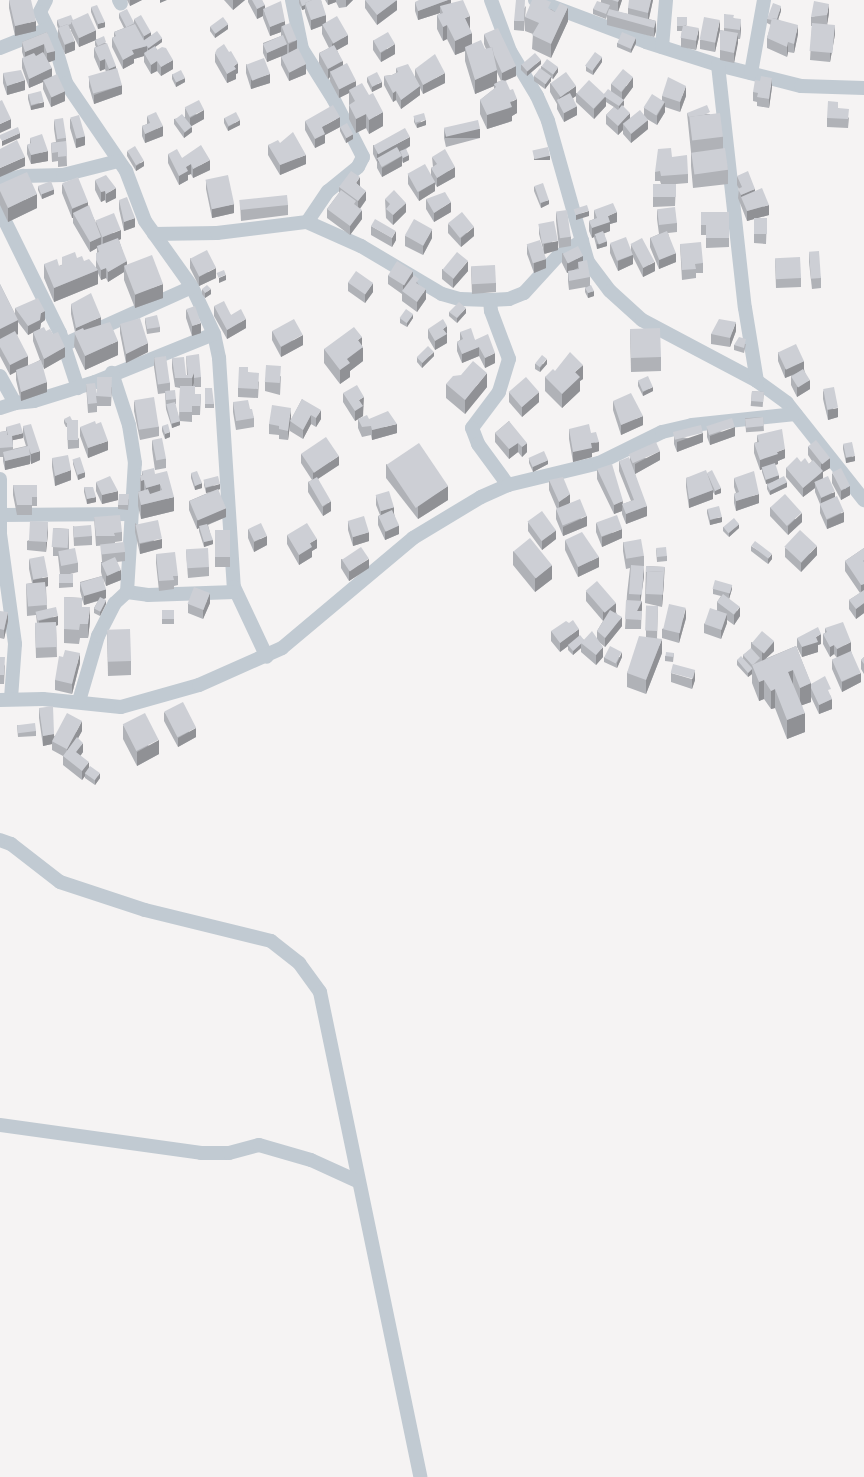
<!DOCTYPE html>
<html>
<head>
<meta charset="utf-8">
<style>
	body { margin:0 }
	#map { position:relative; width:864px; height:1477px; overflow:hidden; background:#f5f3f3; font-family:"Varela Round",sans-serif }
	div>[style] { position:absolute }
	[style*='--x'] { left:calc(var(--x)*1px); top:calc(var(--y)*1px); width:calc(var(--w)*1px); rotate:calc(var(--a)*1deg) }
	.minor>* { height:14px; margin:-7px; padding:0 7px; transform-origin:7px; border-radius:7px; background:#c1cad2 }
	.wall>* { inset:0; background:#b0b2b7; transform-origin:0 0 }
	.shaded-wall>* { inset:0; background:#909195; transform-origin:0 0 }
	.building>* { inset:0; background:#cdcfd5; transform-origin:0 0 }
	span { translate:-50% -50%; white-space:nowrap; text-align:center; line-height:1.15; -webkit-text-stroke:4px #fff; paint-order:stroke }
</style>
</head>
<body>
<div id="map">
	<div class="minor">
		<div style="--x:46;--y:0;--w:13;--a:117"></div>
		<div style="--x:40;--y:12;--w:30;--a:64"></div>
		<div style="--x:53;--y:39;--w:46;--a:73.5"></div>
		<div style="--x:66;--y:83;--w:107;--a:55.7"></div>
		<div style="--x:126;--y:171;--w:53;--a:69.2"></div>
		<div style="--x:145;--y:221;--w:81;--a:54.5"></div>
		<div style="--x:192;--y:287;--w:52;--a:64.9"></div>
		<div style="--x:214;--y:334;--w:25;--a:78"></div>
		<div style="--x:219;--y:358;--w:229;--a:86.3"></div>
		<div style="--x:234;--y:587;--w:77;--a:64.8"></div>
		<div style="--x:119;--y:0;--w:4;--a:63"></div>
		<div style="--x:292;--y:0;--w:50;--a:78.5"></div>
		<div style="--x:302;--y:49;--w:60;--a:57.9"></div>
		<div style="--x:334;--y:100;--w:64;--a:63"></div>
		<div style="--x:363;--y:157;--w:11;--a:117"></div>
		<div style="--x:358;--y:167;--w:38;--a:141"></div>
		<div style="--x:328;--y:191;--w:37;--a:124"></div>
		<div style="--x:491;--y:0;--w:54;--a:69.6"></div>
		<div style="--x:510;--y:51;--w:52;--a:59"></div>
		<div style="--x:537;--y:96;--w:27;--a:66"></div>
		<div style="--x:548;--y:121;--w:147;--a:74.2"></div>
		<div style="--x:588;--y:262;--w:36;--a:53"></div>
		<div style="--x:610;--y:291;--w:43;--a:42.2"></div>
		<div style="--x:642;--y:320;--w:130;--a:27.9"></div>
		<div style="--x:757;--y:381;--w:37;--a:36"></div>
		<div style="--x:787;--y:403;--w:124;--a:51.6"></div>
		<div style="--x:535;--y:0;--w:119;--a:20.7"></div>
		<div style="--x:646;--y:42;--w:76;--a:17.7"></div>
		<div style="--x:718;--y:65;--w:86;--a:14.2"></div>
		<div style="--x:801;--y:86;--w:63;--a:1.8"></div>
		<div style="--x:662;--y:47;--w:47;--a:-85.1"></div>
		<div style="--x:0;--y:48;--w:52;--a:-21.6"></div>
		<div style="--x:718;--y:65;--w:244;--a:83.7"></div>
		<div style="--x:745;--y:308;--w:74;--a:80.7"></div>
		<div style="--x:751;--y:73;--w:74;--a:-79.9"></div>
		<div style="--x:0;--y:182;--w:24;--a:-15"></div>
		<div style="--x:23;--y:176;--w:40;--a:-1.4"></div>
		<div style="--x:63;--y:175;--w:57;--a:-14.3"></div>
		<div style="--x:0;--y:211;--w:136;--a:63.8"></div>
		<div style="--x:60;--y:333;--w:58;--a:71.9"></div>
		<div style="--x:154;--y:234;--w:63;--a:-0.9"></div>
		<div style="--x:217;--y:233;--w:91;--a:-7"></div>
		<div style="--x:307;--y:222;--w:59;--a:24"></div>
		<div style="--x:361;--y:246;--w:94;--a:30.7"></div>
		<div style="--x:442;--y:294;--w:19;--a:16"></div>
		<div style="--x:460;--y:299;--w:30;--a:2"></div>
		<div style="--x:490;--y:300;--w:19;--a:-3"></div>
		<div style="--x:509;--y:299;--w:16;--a:-22"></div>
		<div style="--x:524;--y:293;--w:49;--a:-47.5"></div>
		<div style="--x:557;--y:257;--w:30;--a:-33"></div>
		<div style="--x:490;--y:300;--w:11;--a:85"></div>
		<div style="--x:491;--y:311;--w:51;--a:69.4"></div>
		<div style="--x:509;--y:359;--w:34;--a:107"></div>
		<div style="--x:499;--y:392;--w:45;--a:126.9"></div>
		<div style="--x:472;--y:428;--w:17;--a:69"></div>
		<div style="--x:478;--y:444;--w:51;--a:53.8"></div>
		<div style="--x:63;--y:345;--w:141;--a:-24.2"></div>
		<div style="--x:0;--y:376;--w:31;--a:61"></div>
		<div style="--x:15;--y:403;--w:19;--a:-6"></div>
		<div style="--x:34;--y:401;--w:64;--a:-17.3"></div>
		<div style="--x:95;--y:382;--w:128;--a:-22"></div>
		<div style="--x:0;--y:408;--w:16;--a:-18"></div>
		<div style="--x:0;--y:479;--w:55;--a:90"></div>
		<div style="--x:0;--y:534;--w:111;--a:82.2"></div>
		<div style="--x:15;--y:644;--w:55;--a:94.2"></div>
		<div style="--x:1;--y:515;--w:129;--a:-0.4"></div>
		<div style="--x:127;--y:592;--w:21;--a:8"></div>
		<div style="--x:148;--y:595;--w:87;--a:-2"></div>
		<div style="--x:0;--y:700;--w:43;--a:-1.3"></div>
		<div style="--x:43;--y:699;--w:78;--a:5.9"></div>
		<div style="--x:121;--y:707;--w:81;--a:-15.8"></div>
		<div style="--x:199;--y:685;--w:91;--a:-24"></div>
		<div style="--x:282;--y:648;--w:171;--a:-40"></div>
		<div style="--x:413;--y:538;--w:79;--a:-31.1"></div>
		<div style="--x:481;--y:497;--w:30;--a:-24"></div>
		<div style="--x:508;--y:485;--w:94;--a:-13.6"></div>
		<div style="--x:599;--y:463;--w:70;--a:-26.2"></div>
		<div style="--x:662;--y:432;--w:31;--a:-13"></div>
		<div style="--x:692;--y:425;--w:104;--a:-6.1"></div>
		<div style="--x:79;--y:701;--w:68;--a:-73.7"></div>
		<div style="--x:98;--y:636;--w:37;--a:-63"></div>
		<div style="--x:115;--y:603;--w:16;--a:-43"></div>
		<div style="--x:127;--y:592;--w:129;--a:-86.5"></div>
		<div style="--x:135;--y:463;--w:38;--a:-99"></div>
		<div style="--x:129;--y:425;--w:55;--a:-108.1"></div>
		<div style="--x:0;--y:840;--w:12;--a:20"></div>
		<div style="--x:11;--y:844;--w:62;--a:37.8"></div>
		<div style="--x:60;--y:882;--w:89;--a:18.2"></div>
		<div style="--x:145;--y:910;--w:130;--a:13.8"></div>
		<div style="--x:271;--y:941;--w:36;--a:38"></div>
		<div style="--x:299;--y:963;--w:36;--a:54"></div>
		<div style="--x:320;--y:992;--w:495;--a:78.3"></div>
		<div style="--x:0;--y:1125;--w:203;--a:7.9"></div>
		<div style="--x:201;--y:1153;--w:28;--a:0"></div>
		<div style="--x:229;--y:1153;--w:31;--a:-15"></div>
		<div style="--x:259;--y:1145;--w:54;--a:16.1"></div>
		<div style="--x:311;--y:1160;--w:51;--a:24.5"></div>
	</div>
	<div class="wall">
		<div style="clip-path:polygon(9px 0,36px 31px,15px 36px,9px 8px)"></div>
		<div style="clip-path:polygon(127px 0,142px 0,130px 6px)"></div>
		<div style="clip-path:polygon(224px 0,245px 0,233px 10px)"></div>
		<div style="clip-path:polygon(248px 0,262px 0,265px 8px,285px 24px,297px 48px,306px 74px,289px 81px,281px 65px,281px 56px,267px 62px,263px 53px,263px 43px,281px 36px,281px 32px,270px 36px,263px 18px,263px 16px,257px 19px,248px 2px)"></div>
		<div style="clip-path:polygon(299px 0,321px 0,326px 22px,348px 44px,337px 50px,343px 65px,356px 86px,383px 126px,369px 134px,366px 128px,356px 133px,349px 119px,349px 93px,339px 98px,330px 81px,330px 77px,328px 79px,319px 63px,319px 53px,329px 48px,322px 34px,322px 26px,311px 30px,305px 12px,305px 9px,302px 10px,299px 3px)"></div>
		<div style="clip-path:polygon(325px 0,353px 0,346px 7px,339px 8px,336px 2px,328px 5px)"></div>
		<div style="clip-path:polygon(365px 0,396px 0,397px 10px,377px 25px,365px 8px)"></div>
		<div style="clip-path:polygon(evenodd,451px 0,451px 3px,470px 30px,472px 44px,485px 49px,486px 49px,484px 44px,484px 34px,516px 76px,505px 81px,517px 113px,512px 116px,512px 121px,487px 129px,480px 114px,480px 100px,494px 89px,494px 86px,475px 94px,465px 61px,465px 51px,455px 55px,447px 39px,443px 41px,437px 29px,437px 15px,440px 14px,440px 13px,418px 20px,415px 11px,415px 2px,451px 0,497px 72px,501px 81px,497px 82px,497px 72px)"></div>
		<div style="clip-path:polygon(601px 0,622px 0,618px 12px,628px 14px,628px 8px,653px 0,649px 19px,656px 21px,656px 31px,654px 37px,607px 25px,607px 16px,606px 19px,593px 14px,593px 9px,601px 2px)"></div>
		<div style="clip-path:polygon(526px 6px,524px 31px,514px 30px,514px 21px)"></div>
		<div style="clip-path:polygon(91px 7px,105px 27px,98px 29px,91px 12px)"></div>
		<div style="clip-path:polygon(551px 9px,568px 21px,551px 58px,532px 49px,533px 34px,525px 31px,525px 17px)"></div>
		<div style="clip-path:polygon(781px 11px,778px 19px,798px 34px,794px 53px,788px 52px,787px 57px,767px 48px,767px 38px,771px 25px,767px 23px,767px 19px)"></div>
		<div style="clip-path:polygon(119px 13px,134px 23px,134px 19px,151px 35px,162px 42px,155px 47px,173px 69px,161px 76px,157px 71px,151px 74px,144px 62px,144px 56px,134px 59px,134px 63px,123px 69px,112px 47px,112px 38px,114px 37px,114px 32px,124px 28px,119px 18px)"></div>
		<div style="clip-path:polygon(829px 13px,827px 24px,835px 34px,830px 62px,810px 60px,812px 26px,811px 26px,811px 17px)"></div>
		<div style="clip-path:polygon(724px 14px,734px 18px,741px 28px,740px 39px,738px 39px,734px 63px,720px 60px,720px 30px,724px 31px)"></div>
		<div style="clip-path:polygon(677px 17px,699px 37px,696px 50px,681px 47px,681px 38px,682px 31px,677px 31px)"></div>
		<div style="clip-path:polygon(57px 20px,73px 20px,96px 39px,106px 43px,116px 69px,122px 94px,94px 104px,89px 87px,89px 78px,106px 72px,105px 69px,100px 71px,94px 57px,94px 48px,96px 47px,95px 45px,95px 40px,79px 47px,71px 31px,71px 29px,70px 29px,75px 50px,65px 54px,58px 37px,58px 28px,57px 25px)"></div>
		<div style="clip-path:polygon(210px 27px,228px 29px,215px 38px,210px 31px)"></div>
		<div style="clip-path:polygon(720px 30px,715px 52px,700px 49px,700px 40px)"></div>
		<div style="clip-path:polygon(47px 32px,55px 60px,49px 62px,52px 76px,65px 101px,51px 107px,43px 89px,43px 82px,29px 88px,22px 68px,22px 58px,24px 58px,22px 52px,22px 42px)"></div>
		<div style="clip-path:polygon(373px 40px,395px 54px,381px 62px,373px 50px)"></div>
		<div style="clip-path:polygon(617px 43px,636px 43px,631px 53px,617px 47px)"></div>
		<div style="clip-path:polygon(215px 53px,238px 73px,236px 74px,236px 79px,227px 83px,215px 62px)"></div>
		<div style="clip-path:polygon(602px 62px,593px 75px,586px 71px,586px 66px)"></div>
		<div style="clip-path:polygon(246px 64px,270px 83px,251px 89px,246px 73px)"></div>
		<div style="clip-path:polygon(541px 64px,527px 76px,521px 70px,521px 65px)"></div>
		<div style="clip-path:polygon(541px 66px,558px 72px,553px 79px,551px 78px,551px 81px,545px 89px,534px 81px,534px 76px,541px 69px)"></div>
		<div style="clip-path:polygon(396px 68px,415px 77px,415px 69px,445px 83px,423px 94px,420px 88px,420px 95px,401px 109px,396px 100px,393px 102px,384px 85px,384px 76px,392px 75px,396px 73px)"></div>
		<div style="clip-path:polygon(3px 73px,25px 90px,7px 95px,3px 83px)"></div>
		<div style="clip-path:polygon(172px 74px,185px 82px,176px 87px,172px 79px)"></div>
		<div style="clip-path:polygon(367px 77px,382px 87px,372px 92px,367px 82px)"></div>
		<div style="clip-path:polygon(550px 83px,576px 96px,573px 98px,577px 115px,564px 122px,557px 109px,557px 104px,550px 92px)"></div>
		<div style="clip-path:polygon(611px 84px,633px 87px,623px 100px,624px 105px,623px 106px,630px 118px,644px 115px,644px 108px,662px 100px,662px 96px,686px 96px,680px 112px,665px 107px,665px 112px,657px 125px,647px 119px,648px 129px,631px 143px,623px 134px,623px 130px,618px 135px,606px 124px,606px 115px,614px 107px,606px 102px,606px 106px,594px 119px,576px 102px,576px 93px,604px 94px,611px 91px)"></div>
		<div style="clip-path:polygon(772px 87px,769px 108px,757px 106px,757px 102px,753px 101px,753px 92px)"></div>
		<div style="clip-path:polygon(28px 94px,44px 107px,31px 110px,28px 99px)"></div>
		<div style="clip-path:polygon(185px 108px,204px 119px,191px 126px,192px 132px,184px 138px,174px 124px,174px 119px,185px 117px)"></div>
		<div style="clip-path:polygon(838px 108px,849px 118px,848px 128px,827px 127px,827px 118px)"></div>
		<div style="clip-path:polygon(687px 113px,710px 114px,723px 137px,723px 149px,728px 170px,728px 184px,693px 188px,691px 166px,691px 152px)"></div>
		<div style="clip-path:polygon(147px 116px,163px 136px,145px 143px,142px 136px,142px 126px,147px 124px)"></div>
		<div style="clip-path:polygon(414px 117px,426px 125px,417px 128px,414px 122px)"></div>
		<div style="clip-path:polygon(70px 118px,85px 145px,76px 148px,70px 128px)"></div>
		<div style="clip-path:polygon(224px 118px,240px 125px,228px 131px,224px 123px)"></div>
		<div style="clip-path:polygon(54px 120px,66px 138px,67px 166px,58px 167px,58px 161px,52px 162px,51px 143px,56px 142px,54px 129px)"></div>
		<div style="clip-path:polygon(305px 121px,340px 127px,325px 135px,325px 143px,315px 148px,305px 130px)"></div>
		<div style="clip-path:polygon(340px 127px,353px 139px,346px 143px,340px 131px)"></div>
		<div style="clip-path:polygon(444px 129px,480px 138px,446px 147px,444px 138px)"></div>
		<div style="clip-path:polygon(30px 138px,48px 161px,31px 164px,27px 154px,27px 145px,30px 144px)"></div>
		<div style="clip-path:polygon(280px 143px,306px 164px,280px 175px,268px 155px,268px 145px)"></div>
		<div style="clip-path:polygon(373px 145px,410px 146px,406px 149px,409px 160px,403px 163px,402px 161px,402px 166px,382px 177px,377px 168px,377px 162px,373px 154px)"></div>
		<div style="clip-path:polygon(127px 151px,144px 166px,136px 171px,127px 156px)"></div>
		<div style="clip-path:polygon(168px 154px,182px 158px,210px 170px,193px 178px,191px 174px,188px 175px,188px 180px,179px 185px,168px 163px)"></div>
		<div style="clip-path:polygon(432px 157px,455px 177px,437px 187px,435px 184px,435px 191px,419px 201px,408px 184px,408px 174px,431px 175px,431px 168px,433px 167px)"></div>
		<div style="clip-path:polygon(672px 157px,688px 174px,688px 183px,676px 184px,675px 206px,653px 207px,653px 184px,661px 184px,660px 181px,655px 181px,655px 172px)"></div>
		<div style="clip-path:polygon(737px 176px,755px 191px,769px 215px,757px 218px,767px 218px,766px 244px,754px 243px,754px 219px,747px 221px,738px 198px,739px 189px,737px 185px)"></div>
		<div style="clip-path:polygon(95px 180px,116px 198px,106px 203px,105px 200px,101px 202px,95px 190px)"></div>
		<div style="clip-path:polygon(206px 180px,234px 213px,212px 218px,206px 189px)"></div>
		<div style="clip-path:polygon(0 184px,37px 208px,8px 222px,0 205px)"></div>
		<div style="clip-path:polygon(62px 184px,88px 206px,96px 223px,96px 221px,121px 239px,119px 240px,127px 265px,163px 298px,135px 308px,124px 280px,124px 272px,108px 282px,106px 278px,101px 280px,98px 273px,98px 284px,54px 302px,44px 278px,44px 264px,59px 266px,77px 258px,96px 268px,96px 253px,97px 253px,97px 248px,90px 252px,73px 223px,73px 218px,72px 218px,62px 193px)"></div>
		<div style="clip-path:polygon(38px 186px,54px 194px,42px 199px,38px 190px)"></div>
		<div style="clip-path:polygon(360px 186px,366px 200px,360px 209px,362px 219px,350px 235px,327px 218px,327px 209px,339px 193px,339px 187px)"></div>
		<div style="clip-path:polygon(534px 186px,549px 204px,541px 208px,534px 191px)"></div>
		<div style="clip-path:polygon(385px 199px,406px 212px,393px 225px,386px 218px)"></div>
		<div style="clip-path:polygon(426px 199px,451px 212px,434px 222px,426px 209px)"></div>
		<div style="clip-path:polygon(119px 200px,135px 227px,124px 231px,119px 209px)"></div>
		<div style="clip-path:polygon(240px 202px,288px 205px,288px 215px,241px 221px)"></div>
		<div style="clip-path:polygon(594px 210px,617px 222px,610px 224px,610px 231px,604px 233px,607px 246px,597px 249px,594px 237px,592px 238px,589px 231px,589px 221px,594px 219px)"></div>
		<div style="clip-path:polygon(657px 210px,677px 223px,677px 232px,668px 233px,676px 262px,659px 269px,650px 247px,650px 238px,659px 234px,657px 219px)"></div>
		<div style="clip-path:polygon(556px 212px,571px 237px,571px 246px,559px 248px,556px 221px)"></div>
		<div style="clip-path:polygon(701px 212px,729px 212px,729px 247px,706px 248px,706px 235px,701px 235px)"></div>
		<div style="clip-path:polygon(448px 224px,474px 236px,461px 247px,448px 233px)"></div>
		<div style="clip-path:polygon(539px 225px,558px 250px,544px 254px,546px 268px,534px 273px,527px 254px,527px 245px,543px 249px,539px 234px)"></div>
		<div style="clip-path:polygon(371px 226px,396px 240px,392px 247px,371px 235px)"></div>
		<div style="clip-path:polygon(405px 236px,432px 238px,423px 255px,405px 246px)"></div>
		<div style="clip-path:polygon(610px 244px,631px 250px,631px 244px,655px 271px,643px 277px,633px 257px,633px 264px,618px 271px,610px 253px)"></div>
		<div style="clip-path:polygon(680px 244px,703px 263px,703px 273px,696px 273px,696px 278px,682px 280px)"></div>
		<div style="clip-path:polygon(809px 252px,821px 278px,821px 288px,812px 289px,809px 262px)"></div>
		<div style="clip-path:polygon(562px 253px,583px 261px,590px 277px,590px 285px,594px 296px,588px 298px,585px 292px,585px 288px,586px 287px,569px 290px,568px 281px,568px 272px,567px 273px,562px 263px)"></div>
		<div style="clip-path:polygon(190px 258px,216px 278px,199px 286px,190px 268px)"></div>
		<div style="clip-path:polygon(775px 259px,801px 278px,801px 287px,776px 288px)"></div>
		<div style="clip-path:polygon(471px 267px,496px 283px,496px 292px,472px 294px)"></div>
		<div style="clip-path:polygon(442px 269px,468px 271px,453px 288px,442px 279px)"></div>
		<div style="clip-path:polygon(388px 275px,413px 276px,419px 285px,426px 299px,417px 312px,402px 301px,402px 294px,388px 284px)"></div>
		<div style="clip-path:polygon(348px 282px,373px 292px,365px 303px,348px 291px)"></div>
		<div style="clip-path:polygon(evenodd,0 284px,15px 314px,15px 308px,45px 320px,41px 323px,40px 329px,46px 331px,65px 357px,44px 369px,42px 364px,47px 392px,21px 401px,16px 380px,16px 371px,10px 375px,0 356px,0 284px,18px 322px,28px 335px,33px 332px,33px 341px,40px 360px,28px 366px,17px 335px,18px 334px,18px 322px)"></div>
		<div style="clip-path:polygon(202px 289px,211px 294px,205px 298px,202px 294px)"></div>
		<div style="clip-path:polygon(71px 304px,101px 325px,118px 355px,85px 370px,74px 346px,75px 332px,71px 314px)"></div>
		<div style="clip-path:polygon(214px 306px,231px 315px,246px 328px,227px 339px,214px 316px)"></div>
		<div style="clip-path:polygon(186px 309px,201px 333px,192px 336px,186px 318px)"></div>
		<div style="clip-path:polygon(449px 312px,466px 313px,457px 323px,449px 316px)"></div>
		<div style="clip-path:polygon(145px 318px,160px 327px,160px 332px,147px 334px,145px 322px)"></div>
		<div style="clip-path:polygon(400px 318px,413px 318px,407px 327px,400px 323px)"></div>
		<div style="clip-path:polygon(120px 324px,148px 352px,126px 363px,120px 333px)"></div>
		<div style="clip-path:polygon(428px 329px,447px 335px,447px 343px,435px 350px,428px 338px)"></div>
		<div style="clip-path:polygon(630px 330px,661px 357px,661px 371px,631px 372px)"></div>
		<div style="clip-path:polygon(272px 331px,303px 345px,281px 357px,272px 340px)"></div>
		<div style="clip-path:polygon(736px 331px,730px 347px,711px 344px,711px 334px)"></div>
		<div style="clip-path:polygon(460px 332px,475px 340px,495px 363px,485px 368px,479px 356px,462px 363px,457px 351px,457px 342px,460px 340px)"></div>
		<div style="clip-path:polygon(746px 344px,744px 353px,734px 350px,734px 345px)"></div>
		<div style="clip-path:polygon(362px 345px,363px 361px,350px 371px,350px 377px,340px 384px,324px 363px,324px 349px)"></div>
		<div style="clip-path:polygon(778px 352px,804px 369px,810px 389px,797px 397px,791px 385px,791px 376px,793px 375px,785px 378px,778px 361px)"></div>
		<div style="clip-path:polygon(186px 356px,201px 377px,201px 387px,195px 387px,195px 394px,201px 394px,200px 415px,192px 415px,192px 422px,180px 421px,180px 425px,172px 428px,166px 409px,165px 393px,158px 394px,154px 367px,154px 357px,170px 383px,170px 391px,176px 399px,176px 404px,175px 404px,179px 419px,180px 388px,175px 387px,172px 368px,172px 358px,186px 375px,187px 375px)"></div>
		<div style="clip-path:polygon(434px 356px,422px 368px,417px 362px,417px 357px)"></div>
		<div style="clip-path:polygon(535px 364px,547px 364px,540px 372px,535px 369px)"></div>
		<div style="clip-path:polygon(555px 371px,583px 379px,580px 381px,580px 391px,562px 408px,545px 391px,545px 377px)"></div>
		<div style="clip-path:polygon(248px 372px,259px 382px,258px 398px,238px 397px,238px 388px)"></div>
		<div style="clip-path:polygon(281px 376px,280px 395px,265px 391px,265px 382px)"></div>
		<div style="clip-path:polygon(638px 381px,653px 391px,643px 396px,638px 386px)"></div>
		<div style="clip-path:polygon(86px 384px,97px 394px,112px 387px,111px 406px,97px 406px,97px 412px,88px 413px)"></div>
		<div style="clip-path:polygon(446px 384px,487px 387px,465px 414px,446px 398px)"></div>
		<div style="clip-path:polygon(205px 388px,214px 404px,214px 408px,205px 408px)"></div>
		<div style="clip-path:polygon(823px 390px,838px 417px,828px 420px,823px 399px)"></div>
		<div style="left:752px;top:391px;width:12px;height:15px;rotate:5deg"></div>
		<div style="clip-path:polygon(509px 392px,539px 402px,522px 417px,509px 402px)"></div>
		<div style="clip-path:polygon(343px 393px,364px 407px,363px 407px,363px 416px,355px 421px,343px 402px)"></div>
		<div style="clip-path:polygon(302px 399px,321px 419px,316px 427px,311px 424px,303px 439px,290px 431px,290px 425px,288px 440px,279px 439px,279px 435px,269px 434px,269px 424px,291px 417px,291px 420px)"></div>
		<div style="clip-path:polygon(134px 401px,159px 427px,159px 436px,140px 440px,134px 411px)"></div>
		<div style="clip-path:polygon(613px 401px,643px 425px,621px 435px,613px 410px)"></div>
		<div style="clip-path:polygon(233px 402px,250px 409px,254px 418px,254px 427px,236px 430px,233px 412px)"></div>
		<div style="left:763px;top:417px;width:14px;height:18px;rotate:86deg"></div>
		<div style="clip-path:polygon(64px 419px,79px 439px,79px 448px,68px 449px,67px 427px,66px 427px,64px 423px)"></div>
		<div style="clip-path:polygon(358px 419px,369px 419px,397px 433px,372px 440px,371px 435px,362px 437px,358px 428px)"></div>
		<div style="clip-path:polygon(509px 421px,527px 452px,522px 457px,518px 452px,509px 459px,495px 442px,495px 433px)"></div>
		<div style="clip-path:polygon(23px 426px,40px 460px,31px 464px,30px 460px,30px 464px,5px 470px,3px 461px,3px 457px,0 457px,0 432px,6px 431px,6px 427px,23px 438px,13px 440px,13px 449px,26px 446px,23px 436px)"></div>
		<div style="clip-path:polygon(162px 426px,170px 437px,165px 439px,162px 431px)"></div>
		<div style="clip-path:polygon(80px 427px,108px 450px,88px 458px,80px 436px)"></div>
		<div style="clip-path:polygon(707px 427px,735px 436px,710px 445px,707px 437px)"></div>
		<div style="clip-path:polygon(569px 429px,591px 433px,599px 451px,592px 453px,592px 457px,573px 462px,569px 439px)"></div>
		<div style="clip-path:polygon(674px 435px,703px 442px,677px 452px,674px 444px)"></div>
		<div style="clip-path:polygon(757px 435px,785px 458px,778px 461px,778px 464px,775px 465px,779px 479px,787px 487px,770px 495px,767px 489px,767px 484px,768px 483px,766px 484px,762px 472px,762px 469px,760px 470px,754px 453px,754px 443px,757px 442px)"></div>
		<div style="clip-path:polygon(152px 440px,166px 459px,166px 468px,155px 470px,152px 449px)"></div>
		<div style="clip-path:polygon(843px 444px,855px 461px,846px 463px,843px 449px)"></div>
		<div style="clip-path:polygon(808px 446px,830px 468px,823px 472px,823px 479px,835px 497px,844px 522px,827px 529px,820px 513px,820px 504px,815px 492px,815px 488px,803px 497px,786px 477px,786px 468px,801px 462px,809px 464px,812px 461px,808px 455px)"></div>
		<div style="clip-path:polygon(301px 454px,339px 465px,318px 479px,331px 511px,323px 516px,308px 492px,308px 482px,312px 480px,301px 463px)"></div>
		<div style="clip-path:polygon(630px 456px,660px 460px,635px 474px,647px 516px,626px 524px,622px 514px,622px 511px,614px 514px,597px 479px,597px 469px,623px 504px,631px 501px,619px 471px,619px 461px,630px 461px)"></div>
		<div style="clip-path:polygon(52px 458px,71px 480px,55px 486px,52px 467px)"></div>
		<div style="clip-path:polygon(529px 458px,548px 464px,533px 472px,529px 463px)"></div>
		<div style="clip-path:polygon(73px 460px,85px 477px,78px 480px,73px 464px)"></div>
		<div style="clip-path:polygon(386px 464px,448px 500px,418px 519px,386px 478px)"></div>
		<div style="clip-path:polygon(142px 471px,155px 474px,174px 511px,141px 519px,138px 506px,138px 492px,140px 491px,140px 476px,142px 475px)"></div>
		<div style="clip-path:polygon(191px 473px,202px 488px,195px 490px,191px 478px)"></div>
		<div style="clip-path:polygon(707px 473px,721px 493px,715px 495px,713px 492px,713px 499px,689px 508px,686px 487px,686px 478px)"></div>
		<div style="clip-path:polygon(832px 473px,850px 495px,841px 500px,832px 483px)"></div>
		<div style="clip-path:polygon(734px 478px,759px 503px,736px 511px,734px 503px,734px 494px,736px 493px,734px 487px)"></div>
		<div style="clip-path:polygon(204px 480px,220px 489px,218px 490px,226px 517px,208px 525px,213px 544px,204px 547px,199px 531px,199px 528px,197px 529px,189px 510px,189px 501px,210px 492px,206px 493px,204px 485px)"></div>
		<div style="clip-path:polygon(549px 480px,587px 526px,563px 536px,556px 519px,556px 510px,557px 509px,549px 490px)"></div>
		<div style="clip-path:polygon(96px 482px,118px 500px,102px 504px,96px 491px)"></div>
		<div style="clip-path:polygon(13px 485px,37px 485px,37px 506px,32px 506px,32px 515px,17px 515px,13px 495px)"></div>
		<div style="clip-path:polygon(84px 487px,96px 502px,87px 504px,84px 492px)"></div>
		<div style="clip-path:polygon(376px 495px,394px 513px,399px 534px,385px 540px,378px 525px,378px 516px,380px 515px,376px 505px)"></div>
		<div style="clip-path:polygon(129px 499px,128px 510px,118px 509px,118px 505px)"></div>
		<div style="clip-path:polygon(770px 507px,802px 522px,788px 535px,770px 516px)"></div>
		<div style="clip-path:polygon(707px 509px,722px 522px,710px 525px,707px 513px)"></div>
		<div style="clip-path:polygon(94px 517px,122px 532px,122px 541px,115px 542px,115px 544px,125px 552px,125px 561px,117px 562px,121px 580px,106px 586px,103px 578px,106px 598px,104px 599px,106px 604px,100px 616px,94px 613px,94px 608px,98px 601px,84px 605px,82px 599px,82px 607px,90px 621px,88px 638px,80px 638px,79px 644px,64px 643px,64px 597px,82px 598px,80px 591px,80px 582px,102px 576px,101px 572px,101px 562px,102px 562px,101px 547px,107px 545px,96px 546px)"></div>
		<div style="clip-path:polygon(348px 521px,369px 541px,353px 546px,348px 530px)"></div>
		<div style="clip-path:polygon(528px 522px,556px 539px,542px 550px,528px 531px)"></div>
		<div style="clip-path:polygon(135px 523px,162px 548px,140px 554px,135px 532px)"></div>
		<div style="clip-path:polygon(596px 523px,622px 538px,602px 547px,596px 532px)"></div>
		<div style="clip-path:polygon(73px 526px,92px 536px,92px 545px,74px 546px)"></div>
		<div style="clip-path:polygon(723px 527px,739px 528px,729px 537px,723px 531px)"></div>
		<div style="clip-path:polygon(53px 528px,69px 529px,69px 549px,78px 563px,78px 572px,70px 574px,73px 574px,73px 587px,59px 588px,59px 574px,60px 574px,58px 556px,53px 556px)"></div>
		<div style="clip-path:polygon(248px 529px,267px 545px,254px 552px,248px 538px)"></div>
		<div style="left:215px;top:530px;width:15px;height:37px"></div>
		<div style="clip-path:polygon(48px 532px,46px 552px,27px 550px,27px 541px)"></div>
		<div style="clip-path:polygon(287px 535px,317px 548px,312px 551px,312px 557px,299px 565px,287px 544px)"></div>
		<div style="clip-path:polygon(565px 540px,599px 567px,578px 577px,565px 550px)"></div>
		<div style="clip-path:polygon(623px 542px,644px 556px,644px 566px,641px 566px,644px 576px,640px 601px,642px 601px,641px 629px,625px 629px,627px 594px,630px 568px,626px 569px,623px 551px)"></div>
		<div style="clip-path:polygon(751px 546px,772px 559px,768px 564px,751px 551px)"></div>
		<div style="clip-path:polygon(785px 548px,817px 555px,801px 572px,785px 557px)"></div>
		<div style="clip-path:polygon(864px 548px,864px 613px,856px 619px,849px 609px,849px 600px,860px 593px,845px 571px,845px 561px)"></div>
		<div style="clip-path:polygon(656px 549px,667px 556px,667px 561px,657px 562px)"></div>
		<div style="clip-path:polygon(186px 550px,209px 567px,209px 576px,188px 578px)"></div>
		<div style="clip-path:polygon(513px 551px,552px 579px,535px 592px,513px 565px)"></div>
		<div style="clip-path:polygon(156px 554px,178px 576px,178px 585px,174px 586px,174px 589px,159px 591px,156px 563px)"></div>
		<div style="clip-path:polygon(29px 559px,48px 586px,46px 587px,47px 609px,58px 625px,56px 626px,57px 657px,36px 658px,35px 623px,37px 623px,36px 615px,27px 616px,26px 584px,32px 583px,29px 569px)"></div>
		<div style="clip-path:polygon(341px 559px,369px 568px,349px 581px,341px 568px)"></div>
		<div style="clip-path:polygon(646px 566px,665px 567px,662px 607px,645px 603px)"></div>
		<div style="clip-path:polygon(713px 589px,732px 589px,729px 599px,740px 616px,734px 625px,727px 620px,727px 623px,721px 639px,704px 633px,704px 624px,717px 610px,717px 602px,721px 596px,713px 594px)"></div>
		<div style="clip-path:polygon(586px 591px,616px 612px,622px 626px,605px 647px,599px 642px,603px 657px,596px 665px,581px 652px,581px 648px,573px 655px,568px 650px,568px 646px,560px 652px,551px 641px,551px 631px,579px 636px,584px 640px,597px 639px,597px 631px,603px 621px,586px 601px)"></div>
		<div style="clip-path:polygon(210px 603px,203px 619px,188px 613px,188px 604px)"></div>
		<div style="clip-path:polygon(0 606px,0 611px,8px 621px,4px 639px,0 638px)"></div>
		<div style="clip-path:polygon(658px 606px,657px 638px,662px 653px,646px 694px,627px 687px,627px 673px,646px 637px,646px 607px)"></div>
		<div style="left:162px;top:610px;width:12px;height:14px"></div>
		<div style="clip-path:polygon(686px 618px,679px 643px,662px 638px,662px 629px)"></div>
		<div style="clip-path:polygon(825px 628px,851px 651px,861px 682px,842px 692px,832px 669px,832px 660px,837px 658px,834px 654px,830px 657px,823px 644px,823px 634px,825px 633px)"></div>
		<div style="clip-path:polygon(107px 630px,131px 661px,131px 675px,108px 676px)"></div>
		<div style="clip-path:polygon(797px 638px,821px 644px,818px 645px,818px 652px,802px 657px,797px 647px)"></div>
		<div style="clip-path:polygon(751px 642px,774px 651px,765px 659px,796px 646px,811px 684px,831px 696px,832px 709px,819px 714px,811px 697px,811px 702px,802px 705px,805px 732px,787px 739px,775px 708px,771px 709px,764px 699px,759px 701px,752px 683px,752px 674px,748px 677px,737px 665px,737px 660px,743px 658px,743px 655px,751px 649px)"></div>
		<div style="clip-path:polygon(674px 653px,673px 662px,665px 661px,665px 656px)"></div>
		<div style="clip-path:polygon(0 657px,5px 666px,4px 684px,0 684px)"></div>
		<div style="clip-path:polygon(604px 657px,622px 657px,617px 668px,604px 662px)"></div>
		<div style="clip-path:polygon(864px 657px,864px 674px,861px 669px,861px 660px)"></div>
		<div style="clip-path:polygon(80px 663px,72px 694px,55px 690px,55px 680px)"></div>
		<div style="clip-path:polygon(671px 673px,695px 680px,692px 689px,671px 682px)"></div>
		<div style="clip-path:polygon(39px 708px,54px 736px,82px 731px,78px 738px,83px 752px,80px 756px,89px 768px,100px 778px,95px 785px,85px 778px,85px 776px,82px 780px,63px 765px,63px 756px,52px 750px,52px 744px,43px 746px,39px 718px)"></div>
		<div style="clip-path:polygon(164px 712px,196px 737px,178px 747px,164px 721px)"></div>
		<div style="clip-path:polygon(17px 725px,36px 731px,36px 736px,18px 737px)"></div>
		<div style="clip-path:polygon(123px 725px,159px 754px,137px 766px,123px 739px)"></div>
	</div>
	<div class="shaded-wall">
		<div style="clip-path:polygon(130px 0,142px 0,130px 6px)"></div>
		<div style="clip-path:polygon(160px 0,167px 0,160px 3px)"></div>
		<div style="clip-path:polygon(233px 0,245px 0,233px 10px)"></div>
		<div style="clip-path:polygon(328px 0,336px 0,336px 2px,328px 5px)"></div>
		<div style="clip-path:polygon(346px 0,353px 0,346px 7px)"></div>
		<div style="clip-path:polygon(397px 0,397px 10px,377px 25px,377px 15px)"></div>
		<div style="clip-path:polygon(448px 0,451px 0,451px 8px,440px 6px,440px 13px,418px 20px,418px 11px)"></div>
		<div style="clip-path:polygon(619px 0,622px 0,618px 12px,618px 2px)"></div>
		<div style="clip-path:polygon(651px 0,653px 0,648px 22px,648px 13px)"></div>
		<div style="clip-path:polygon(829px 4px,829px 13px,827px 25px,827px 15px)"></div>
		<div style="clip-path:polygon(265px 5px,265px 14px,263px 9px,263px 16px,257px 19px,257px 9px)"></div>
		<div style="clip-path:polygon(305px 5px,305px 9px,302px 10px,302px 6px)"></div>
		<div style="clip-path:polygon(781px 6px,781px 11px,776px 26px,776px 22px)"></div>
		<div style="clip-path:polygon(568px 7px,568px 21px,551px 58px,551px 44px)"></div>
		<div style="clip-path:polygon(326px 15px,326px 24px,311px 30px,311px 20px)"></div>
		<div style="clip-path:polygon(470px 16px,470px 30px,465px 32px,465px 18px)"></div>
		<div style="clip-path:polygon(741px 19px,741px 28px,740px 39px,740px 30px)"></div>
		<div style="clip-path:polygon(720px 20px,720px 30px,715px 52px,715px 42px)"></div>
		<div style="clip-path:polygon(36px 21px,36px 31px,15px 36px,15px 26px)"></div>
		<div style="clip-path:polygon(285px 21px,285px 30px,281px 26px,281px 32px,270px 36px,270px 27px)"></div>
		<div style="clip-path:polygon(656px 21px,656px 31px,654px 37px,654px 28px)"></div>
		<div style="clip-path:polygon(105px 22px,105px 27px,98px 29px,98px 24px)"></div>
		<div style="clip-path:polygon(228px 24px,228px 29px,215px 38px,215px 33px)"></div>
		<div style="clip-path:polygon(447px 25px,447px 39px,443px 41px,443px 27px)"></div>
		<div style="clip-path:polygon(798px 25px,798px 34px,794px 53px,794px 44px)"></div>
		<div style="clip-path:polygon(835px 25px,835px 34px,830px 62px,830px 53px)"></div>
		<div style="clip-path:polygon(699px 28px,699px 37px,696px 50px,696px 41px)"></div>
		<div style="clip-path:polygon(96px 30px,96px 40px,79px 47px,79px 38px)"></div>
		<div style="clip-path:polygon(151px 32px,151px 36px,144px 40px,144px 36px)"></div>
		<div style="clip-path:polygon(472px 33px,472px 47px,465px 47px,465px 51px,455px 55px,455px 41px)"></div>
		<div style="clip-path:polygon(738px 33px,738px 43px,734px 63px,734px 53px)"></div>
		<div style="clip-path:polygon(348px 35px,348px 44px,332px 53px,332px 44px)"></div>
		<div style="clip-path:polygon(162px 38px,162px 42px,148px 52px,148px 47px)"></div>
		<div style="clip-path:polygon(636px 38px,636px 43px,631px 53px,631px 48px)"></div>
		<div style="clip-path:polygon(297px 40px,297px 49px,289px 53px,289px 44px)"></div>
		<div style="clip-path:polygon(75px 41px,75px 50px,65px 54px,65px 45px)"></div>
		<div style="clip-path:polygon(788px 42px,788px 52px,787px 57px,787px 47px)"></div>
		<div style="clip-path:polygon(44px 44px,44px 54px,25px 61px,25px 52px)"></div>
		<div style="clip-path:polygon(287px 44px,287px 54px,267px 62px,267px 53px)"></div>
		<div style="clip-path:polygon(395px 44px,395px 54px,381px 62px,381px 53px)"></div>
		<div style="clip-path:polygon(147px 46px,147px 56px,144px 53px,144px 56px,134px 59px,134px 63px,123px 69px,123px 60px,132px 50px)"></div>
		<div style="clip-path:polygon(55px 51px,55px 60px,47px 63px,47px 53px)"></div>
		<div style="clip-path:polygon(602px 57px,602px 62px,593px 75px,593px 70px)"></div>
		<div style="clip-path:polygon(105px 59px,105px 69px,100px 71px,100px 61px)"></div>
		<div style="clip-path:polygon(173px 60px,173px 69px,161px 76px,161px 67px)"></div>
		<div style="clip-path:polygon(541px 60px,541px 64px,527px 76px,527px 71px)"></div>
		<div style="clip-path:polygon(157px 61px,157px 71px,151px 74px,151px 65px)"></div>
		<div style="clip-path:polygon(343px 61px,343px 70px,330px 71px,330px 77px,328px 79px,328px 69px)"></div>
		<div style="clip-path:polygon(238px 63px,238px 73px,236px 74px,236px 79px,227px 83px,227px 74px,234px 66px)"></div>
		<div style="clip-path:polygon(306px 64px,306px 74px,289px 81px,289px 72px)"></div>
		<div style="clip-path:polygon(116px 66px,116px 75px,109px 78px,109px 69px)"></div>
		<div style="clip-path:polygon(516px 66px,516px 76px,502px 82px,502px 73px)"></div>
		<div style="clip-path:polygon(558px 67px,558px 72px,553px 79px,553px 75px)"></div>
		<div style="clip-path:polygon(52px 68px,52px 78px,43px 80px,43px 82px,29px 88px,29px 79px)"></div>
		<div style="clip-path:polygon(497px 70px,497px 84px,494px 84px,494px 86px,475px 94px,475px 80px)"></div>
		<div style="clip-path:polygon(445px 73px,445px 83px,423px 94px,423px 85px)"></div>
		<div style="clip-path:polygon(270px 74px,270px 83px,251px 89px,251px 80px)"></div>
		<div style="clip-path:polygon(551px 76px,551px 81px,545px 89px,545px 84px)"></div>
		<div style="clip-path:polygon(633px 77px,633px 87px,622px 102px,622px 92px)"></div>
		<div style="clip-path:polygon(185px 78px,185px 82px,176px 87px,176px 82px)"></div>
		<div style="clip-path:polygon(772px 78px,772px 87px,769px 108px,769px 99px)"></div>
		<div style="clip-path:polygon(25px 80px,25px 90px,7px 95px,7px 86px)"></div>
		<div style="clip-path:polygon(356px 81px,356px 90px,349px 90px,349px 93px,339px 98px,339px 89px)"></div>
		<div style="clip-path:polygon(382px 82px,382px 87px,372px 92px,372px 87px)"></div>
		<div style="clip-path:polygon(122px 85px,122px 94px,94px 104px,94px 95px)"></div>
		<div style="clip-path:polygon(420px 86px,420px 95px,401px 109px,401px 100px)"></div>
		<div style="clip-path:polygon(576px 86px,576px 96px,561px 106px,559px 104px,559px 98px)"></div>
		<div style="clip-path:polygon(686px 86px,686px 96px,680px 112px,680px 102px)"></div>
		<div style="clip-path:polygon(65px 91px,65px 101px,51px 107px,51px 97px)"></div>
		<div style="clip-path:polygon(396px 91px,396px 100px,393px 102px,393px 93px)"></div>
		<div style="clip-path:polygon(606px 96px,606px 106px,594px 119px,594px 109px)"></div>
		<div style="clip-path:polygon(517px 99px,517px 113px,512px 116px,512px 121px,487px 129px,487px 115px)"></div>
		<div style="clip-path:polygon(624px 100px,624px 105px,619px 111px,619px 106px)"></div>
		<div style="clip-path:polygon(44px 102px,44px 107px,31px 110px,31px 106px)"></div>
		<div style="clip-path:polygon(665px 102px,665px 112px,657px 125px,657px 116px)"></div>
		<div style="clip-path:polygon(577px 106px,577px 115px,564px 122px,564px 113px)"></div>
		<div style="clip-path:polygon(204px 110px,204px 119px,190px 127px,190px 118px)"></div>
		<div style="clip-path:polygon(383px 112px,383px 126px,369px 134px,369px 120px)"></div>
		<div style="clip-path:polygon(630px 113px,630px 122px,623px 124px,623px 130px,618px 135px,618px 126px)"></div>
		<div style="clip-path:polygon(366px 114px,366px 128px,356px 133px,356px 119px)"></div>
		<div style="clip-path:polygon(340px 117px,340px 127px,325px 135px,325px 143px,315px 148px,315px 139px,322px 127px)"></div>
		<div style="clip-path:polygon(11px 119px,11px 128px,0 133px,0 124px)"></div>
		<div style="clip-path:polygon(240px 120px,240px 125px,228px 131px,228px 127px)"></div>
		<div style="clip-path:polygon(426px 120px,426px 125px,417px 128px,417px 124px)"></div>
		<div style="clip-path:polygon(648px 120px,648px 129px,631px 143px,631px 133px)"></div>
		<div style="clip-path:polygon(163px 126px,163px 136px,145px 143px,145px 134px)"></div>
		<div style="clip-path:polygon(192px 127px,192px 132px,184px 138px,184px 133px)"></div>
		<div style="left:480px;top:129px;width:9px;height:35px;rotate:90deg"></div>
		<div style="clip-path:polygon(20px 133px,20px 138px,2px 146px,2px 141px)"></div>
		<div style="clip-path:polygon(353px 134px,353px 139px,346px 143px,346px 138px)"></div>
		<div style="clip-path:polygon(85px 136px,85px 145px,76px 148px,76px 138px)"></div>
		<div style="clip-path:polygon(410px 137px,410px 146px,379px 163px,377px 160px,377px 154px)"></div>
		<div style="clip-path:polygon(48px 151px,48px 161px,31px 164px,31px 155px)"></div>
		<div style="clip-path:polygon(306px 155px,306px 164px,280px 175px,280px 165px)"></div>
		<div style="clip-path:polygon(409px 155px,409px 160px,403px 163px,403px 158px)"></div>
		<div style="clip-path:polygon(402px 156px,402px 166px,382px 177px,382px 168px)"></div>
		<div style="left:550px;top:156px;width:4px;height:16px;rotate:90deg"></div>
		<div style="clip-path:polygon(25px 157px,25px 166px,0 177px,0 168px)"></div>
		<div style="clip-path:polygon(210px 160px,210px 170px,193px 178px,193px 169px)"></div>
		<div style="clip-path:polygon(144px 161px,144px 166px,136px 171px,136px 166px)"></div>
		<div style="clip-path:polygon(191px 164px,191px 174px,188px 175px,188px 180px,179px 185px,179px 176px,186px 167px)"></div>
		<div style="clip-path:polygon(455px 167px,455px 177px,437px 187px,437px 178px)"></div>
		<div style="clip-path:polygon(360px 177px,360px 187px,356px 183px)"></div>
		<div style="clip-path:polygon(435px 182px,435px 191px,419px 201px,419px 192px)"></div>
		<div style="clip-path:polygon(116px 188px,116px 198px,106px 203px,106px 194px)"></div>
		<div style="clip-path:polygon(54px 189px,54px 194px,42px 199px,42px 194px)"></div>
		<div style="clip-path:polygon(755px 189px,755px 198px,741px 197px,741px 204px,741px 195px)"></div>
		<div style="clip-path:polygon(105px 191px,105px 200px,101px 202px,101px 192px)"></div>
		<div style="clip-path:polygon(366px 191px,366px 200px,358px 211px,358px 201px)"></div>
		<div style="clip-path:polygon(37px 194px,37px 208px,8px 222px,8px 208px)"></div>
		<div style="clip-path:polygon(549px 200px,549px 204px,541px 208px,541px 203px)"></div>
		<div style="clip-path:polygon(88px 202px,88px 212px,73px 213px,73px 218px,72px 218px,72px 209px)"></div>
		<div style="clip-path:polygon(451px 202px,451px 212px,434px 222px,434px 213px)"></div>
		<div style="clip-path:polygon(406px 203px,406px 212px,393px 225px,393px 215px)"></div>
		<div style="clip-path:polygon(234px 204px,234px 213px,212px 218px,212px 209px)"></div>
		<div style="clip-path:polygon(769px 205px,769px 215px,747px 221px,747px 211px)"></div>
		<div style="clip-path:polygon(362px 210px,362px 219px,350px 235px,350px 226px)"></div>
		<div style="clip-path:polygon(589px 211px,589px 216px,576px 220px,576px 215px)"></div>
		<div style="clip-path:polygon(617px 212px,617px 222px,610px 224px,610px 231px,595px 237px,594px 234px,594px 237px,592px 238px,592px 228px,608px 216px)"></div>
		<div style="clip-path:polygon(135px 218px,135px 227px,124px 231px,124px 222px)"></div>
		<div style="clip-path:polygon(474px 227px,474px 236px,461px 247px,461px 238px)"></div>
		<div style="clip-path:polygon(432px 229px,432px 238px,423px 255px,423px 246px)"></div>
		<div style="clip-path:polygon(121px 230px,121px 239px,103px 247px,103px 237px)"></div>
		<div style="clip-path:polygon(396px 231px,396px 240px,392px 247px,392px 238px)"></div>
		<div style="clip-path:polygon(101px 237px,101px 246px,97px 246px,97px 248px,90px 252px,90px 242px)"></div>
		<div style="clip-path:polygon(558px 241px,558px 250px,544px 254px,544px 244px)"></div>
		<div style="clip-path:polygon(607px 241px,607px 246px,597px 249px,597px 244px)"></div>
		<div style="clip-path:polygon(676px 253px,676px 262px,659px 269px,659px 259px)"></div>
		<div style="clip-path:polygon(633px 255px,633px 264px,618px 271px,618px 261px)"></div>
		<div style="clip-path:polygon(583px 256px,583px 266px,578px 262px,578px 268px,567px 273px,567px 263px)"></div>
		<div style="clip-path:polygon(546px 259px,546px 268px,534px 273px,534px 263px)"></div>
		<div style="clip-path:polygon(127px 261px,127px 271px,124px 266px,124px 272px,108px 282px,108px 272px)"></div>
		<div style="clip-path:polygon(468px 261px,468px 271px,453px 288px,453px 279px)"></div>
		<div style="clip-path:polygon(655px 262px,655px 271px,643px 277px,643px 268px)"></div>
		<div style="clip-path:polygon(106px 268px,106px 278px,101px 280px,101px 270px)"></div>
		<div style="clip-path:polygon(216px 268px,216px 278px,199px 286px,199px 277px)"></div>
		<div style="clip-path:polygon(98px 270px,98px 284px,54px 302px,54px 288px)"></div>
		<div style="clip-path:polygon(413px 271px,413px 280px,403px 292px,403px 285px)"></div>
		<div style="clip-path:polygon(226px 275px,226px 280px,219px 283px,219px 278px)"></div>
		<div style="clip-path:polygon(373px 283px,373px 292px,365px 303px,365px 294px)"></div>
		<div style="clip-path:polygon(163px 284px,163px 298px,135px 308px,135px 294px)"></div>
		<div style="clip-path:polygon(211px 289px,211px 294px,205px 298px,205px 293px)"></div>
		<div style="clip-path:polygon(426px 289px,426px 299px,417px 312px,417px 302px)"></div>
		<div style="clip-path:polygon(594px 291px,594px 296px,588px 298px,588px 293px)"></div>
		<div style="clip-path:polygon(466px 308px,466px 313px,457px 323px,457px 318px)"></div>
		<div style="clip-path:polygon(45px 311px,45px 320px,41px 323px,40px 329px,28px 335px,28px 326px,41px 313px)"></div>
		<div style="clip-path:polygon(413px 314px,413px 318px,407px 327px,407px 322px)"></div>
		<div style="clip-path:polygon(101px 317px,101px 327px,76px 335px,76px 328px)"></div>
		<div style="clip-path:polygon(246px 319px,246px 328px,227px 339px,227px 330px)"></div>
		<div style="clip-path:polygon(18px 320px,18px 334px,0 343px,0 329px)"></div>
		<div style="clip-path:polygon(736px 322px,736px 331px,730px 347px,730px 338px)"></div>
		<div style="clip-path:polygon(201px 323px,201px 333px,192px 336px,192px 326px)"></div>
		<div style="clip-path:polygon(447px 326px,447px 343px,435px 350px,435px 341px,443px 329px)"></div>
		<div style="clip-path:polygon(303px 335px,303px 345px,281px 357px,281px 347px)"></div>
		<div style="clip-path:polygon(362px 337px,362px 348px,363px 347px,363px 361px,350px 371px,350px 377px,340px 384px,340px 370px,358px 340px)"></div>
		<div style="clip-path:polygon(118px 341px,118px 355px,85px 370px,85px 356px)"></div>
		<div style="clip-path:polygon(148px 343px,148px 352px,126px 363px,126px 354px)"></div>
		<div style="clip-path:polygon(65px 347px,65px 357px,44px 369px,44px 359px)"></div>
		<div style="clip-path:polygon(479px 347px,479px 356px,462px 363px,462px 354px)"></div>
		<div style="clip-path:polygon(434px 352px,434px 356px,422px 368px,422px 363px)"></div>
		<div style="clip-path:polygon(495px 353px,495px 363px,485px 368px,485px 358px)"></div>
		<div style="clip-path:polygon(28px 356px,28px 366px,10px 375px,10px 365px)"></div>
		<div style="clip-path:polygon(547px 359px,547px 364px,540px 372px,540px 368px)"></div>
		<div style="clip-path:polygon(804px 361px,804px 370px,785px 378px,785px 369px)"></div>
		<div style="clip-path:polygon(583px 365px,583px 379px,580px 381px,580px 391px,562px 408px,562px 394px,575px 372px)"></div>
		<div style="clip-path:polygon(194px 373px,194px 383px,192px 388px,192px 378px)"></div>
		<div style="clip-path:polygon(487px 373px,487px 387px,465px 414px,465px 400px)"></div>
		<div style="clip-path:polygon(810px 380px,810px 389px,797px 397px,797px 387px)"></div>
		<div style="clip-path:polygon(47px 382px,47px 392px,21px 401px,21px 392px)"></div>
		<div style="clip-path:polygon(653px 387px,653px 391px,643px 396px,643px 392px)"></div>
		<div style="clip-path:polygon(539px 392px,539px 402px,522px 417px,522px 407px)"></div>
		<div style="clip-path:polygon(364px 397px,363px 416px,355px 421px,355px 411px,359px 400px)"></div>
		<div style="clip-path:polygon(291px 408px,291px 417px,288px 440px,288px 431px)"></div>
		<div style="clip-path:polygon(838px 408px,838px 417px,828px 420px,828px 410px)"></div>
		<div style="clip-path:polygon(321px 410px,321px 419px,316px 427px,316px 418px)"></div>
		<div style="clip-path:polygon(311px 415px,311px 424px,303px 439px,303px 430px)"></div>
		<div style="clip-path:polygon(643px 416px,643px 425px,621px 435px,621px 425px)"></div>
		<div style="clip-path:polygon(180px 421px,180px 425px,172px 428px,172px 423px)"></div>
		<div style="clip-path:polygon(397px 424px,397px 433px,372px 440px,372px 430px)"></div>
		<div style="clip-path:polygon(735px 427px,735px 436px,710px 445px,710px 436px)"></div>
		<div style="clip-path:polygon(170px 432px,170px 437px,165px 439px,165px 434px)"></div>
		<div style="clip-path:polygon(23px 433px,23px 438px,9px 441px,9px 437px)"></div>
		<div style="clip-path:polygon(703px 433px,703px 442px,677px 452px,677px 442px)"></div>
		<div style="clip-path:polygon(108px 441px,108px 450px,88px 458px,88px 448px)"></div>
		<div style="clip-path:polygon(599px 442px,599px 451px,592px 453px,592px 457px,573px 462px,573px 452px,591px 443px)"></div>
		<div style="clip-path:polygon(518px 443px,518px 452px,509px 459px,509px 449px)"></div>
		<div style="clip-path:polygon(527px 443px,527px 452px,522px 457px,522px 447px)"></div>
		<div style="clip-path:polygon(785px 449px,785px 458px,778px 461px,778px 464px,760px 470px,760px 460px,777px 452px)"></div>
		<div style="clip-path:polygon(40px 451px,40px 460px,31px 464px,31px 454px)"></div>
		<div style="clip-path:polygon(660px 451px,660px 460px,635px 474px,635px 464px)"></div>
		<div style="clip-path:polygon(30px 455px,30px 464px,5px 470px,5px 461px)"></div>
		<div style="clip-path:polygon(339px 456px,339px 465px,313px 482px,313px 473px)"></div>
		<div style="clip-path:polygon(855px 456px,855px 461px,846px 463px,846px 458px)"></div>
		<div style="clip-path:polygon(830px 458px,830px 468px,823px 472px,823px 480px,815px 483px,815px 488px,803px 497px,803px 488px,821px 473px,821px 464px)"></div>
		<div style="clip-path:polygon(548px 460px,548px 464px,533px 472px,533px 467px)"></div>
		<div style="clip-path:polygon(71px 470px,71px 480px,55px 486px,55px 476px)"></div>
		<div style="clip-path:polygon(85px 472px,85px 477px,78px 480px,78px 475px)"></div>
		<div style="clip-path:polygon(779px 475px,779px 480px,766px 484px,766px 480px)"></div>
		<div style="left:144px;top:480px;width:14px;height:3px;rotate:90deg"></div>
		<div style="clip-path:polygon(787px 482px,787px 487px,770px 495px,770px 490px)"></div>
		<div style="clip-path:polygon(202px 483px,202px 488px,195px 490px,195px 486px)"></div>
		<div style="clip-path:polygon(160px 484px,160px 498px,146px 502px,146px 488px)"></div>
		<div style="clip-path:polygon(220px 484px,220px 489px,206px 493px,206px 488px)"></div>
		<div style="clip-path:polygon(448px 486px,448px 500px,418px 519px,418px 505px)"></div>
		<div style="clip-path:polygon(850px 486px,850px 495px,841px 500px,841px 491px)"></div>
		<div style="clip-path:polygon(721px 488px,721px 493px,715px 495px,715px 491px)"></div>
		<div style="clip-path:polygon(713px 490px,713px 499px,689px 508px,689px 499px)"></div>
		<div style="clip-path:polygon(118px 491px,118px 500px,102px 504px,102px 495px)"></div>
		<div style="clip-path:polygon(835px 492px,835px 501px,821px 507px,821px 498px)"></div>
		<div style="clip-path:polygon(570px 494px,570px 503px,559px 512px,559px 502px)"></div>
		<div style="clip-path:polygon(759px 494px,759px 503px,736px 511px,736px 501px)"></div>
		<div style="clip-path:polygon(96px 497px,96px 502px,87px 504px,87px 499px)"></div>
		<div style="clip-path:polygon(174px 497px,174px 511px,141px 519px,141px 505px)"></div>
		<div style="clip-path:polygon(331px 501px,331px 511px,323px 516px,323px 507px)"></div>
		<div style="clip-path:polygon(623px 501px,622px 511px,614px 514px,614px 505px)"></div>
		<div style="clip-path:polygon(647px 506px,647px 516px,626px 524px,626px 514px)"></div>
		<div style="clip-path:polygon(394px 507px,394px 516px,381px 520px,381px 511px)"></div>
		<div style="clip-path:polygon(226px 508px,226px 517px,199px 528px,199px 526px,199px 528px,197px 529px,197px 520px)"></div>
		<div style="clip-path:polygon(844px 512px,844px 522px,827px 529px,827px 520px)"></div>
		<div style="clip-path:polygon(802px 513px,802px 522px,788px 535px,788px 526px)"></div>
		<div style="clip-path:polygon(587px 516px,587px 526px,563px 536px,563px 527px)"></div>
		<div style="clip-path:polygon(722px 517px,722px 522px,710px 525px,710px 520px)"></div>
		<div style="clip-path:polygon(48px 522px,48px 532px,46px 552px,46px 543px)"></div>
		<div style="clip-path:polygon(739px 524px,739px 528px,729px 537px,729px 533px)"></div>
		<div style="clip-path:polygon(399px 525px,399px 534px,385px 540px,385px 531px)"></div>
		<div style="clip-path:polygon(622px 529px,622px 538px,602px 547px,602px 537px)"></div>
		<div style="clip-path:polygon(556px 530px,556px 539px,542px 550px,542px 541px)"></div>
		<div style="clip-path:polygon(369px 532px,369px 541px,353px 546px,353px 537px)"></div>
		<div style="clip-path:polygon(267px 536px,267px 545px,254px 552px,254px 542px)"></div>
		<div style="clip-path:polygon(162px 539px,162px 548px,140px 554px,140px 544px)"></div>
		<div style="clip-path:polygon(317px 539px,317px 548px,312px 551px,312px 557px,299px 565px,299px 555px,310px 543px)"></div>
		<div style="clip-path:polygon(213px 540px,213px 544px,204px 547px,204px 542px)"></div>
		<div style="clip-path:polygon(817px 546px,817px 555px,801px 572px,801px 563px)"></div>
		<div style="clip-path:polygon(772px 554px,772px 559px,768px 564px,768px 559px)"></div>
		<div style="clip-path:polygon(599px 557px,599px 567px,578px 577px,578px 567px)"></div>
		<div style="clip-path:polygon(369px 559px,369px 568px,349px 581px,349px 571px)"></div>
		<div style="clip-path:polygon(552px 565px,552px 579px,535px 592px,535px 578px)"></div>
		<div style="clip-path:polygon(644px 566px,644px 576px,640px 605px,640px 596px)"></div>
		<div style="clip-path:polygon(121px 570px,121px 580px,106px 586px,106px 576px)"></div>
		<div style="clip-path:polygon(664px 572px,664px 581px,662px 607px,662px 597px)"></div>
		<div style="clip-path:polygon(48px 577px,48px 586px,33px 589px,33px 580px)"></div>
		<div style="clip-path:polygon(864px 584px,864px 593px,861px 595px,861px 585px)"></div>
		<div style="clip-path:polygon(732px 585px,732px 589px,729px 599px,729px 594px)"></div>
		<div style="clip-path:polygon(106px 589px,106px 598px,84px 605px,84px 595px)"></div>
		<div style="clip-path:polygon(210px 593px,210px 603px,203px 619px,203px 610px)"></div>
		<div style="clip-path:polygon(106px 600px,106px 604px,100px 616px,100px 611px)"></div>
		<div style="clip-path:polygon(642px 601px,642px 610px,637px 620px,637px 611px)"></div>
		<div style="clip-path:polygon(616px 603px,616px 612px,603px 621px,603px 612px)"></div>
		<div style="clip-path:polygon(864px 603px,864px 613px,856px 619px,856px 609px)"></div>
		<div style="clip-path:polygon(90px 607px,90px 621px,88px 638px,88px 624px)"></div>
		<div style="clip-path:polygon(740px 607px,740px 616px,734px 625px,734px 615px)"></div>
		<div style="clip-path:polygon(686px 608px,686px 618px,679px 643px,679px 634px)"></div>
		<div style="clip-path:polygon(8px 612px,8px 621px,4px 639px,4px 630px)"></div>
		<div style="clip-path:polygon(727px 614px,727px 623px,721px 639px,721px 630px)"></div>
		<div style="clip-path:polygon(58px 616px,58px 625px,39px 631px,39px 621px)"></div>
		<div style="clip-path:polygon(622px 617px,622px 626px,605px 647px,605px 638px)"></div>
		<div style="clip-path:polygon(579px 629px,579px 638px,568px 645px,568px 646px,560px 652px,560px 643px)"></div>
		<div style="clip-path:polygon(821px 634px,821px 644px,818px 645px,818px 652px,802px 657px,802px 647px,816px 637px)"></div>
		<div style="clip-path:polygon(662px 639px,662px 653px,646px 694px,646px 680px)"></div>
		<div style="clip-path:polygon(774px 641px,774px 651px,762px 662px,762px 653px)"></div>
		<div style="clip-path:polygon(851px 642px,851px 652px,837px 659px,837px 649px)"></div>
		<div style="clip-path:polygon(581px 643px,581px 648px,573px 655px,573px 651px)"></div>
		<div style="clip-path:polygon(834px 645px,834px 654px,830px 657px,830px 647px)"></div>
		<div style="clip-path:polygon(603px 647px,603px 657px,596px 665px,596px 655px)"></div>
		<div style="clip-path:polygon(622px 652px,622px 657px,617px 668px,617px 663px)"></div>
		<div style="clip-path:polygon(80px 653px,80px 663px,72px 694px,72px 684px)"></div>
		<div style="clip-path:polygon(752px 669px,752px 674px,748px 677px,748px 673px)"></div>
		<div style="clip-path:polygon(695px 670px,695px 680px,692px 689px,692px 679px)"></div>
		<div style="clip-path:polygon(793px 670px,793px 689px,788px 672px)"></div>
		<div style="clip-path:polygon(861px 673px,861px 682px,842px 692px,842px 682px)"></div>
		<div style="clip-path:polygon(764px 680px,764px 699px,759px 701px,759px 682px)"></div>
		<div style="clip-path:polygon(811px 683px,811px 702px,800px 706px,800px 688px)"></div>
		<div style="clip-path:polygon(775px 689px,775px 708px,771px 709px,771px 691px)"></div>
		<div style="clip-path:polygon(832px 699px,832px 709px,819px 714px,819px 705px)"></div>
		<div style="clip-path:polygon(805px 713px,805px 732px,787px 739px,787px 720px)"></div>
		<div style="clip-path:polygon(82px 721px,82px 731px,67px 758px,67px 749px)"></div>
		<div style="clip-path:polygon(196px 728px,196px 737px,178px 747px,178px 738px)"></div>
		<div style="clip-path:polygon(54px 734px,54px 742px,52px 741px,52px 744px,43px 746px,43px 736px)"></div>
		<div style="clip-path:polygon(159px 740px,159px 754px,137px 766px,137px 752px)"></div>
		<div style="clip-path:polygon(83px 743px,83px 752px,76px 762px,76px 752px)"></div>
		<div style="clip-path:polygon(89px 762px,89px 772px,85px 773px,85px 776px,82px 780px,82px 771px)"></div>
		<div style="clip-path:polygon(100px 773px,100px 778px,95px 785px,95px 780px)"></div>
	</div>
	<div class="building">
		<div style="clip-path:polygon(9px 0,31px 0,36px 21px,15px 26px)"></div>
		<div style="clip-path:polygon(252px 0,262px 0,265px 5px,257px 9px)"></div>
		<div style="clip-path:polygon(300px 0,312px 0,305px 3px,305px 5px,302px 6px)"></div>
		<div style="clip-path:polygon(312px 0,321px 0,326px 15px,311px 20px,305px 3px)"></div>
		<div style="clip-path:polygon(365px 0,397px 0,377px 15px)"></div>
		<div style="clip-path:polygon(419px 0,448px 0,418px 11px,415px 2px)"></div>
		<div style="clip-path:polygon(463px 0,470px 16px,465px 18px,472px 33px,455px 41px,447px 25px,443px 27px,437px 15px,443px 13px,440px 6px)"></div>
		<div style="clip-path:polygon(516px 0,525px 0,524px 21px,514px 21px)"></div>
		<div style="clip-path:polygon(532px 0,546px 0,551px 2px,548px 8px,555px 12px,560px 3px,568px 7px,551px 44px,532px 35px,539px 23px,525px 17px)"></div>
		<div style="clip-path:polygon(612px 0,619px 0,618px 2px)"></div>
		<div style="clip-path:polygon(629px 0,651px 0,648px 13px,628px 8px)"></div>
		<div style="clip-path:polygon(281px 1px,285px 21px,270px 27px,263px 9px)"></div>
		<div style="clip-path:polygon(597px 1px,610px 5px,606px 14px,593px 9px)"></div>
		<div style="clip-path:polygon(814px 1px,829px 4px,827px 15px,811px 17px)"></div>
		<div style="clip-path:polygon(773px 3px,781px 6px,777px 19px,772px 18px,772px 20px,767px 19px)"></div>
		<div style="clip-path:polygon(97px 5px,105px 22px,98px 24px,91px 7px)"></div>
		<div style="left:127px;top:9px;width:16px;height:9px;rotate:63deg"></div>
		<div style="clip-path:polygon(609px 9px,656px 21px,654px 28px,607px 15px)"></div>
		<div style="left:88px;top:13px;width:19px;height:19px;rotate:65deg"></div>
		<div style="clip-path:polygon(724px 14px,734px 15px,733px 18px,741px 19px,740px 30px,724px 28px)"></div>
		<div style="clip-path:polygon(71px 15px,73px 20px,71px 21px,71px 24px,68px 25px,68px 24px,60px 27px,57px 20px)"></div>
		<div style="left:141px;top:15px;width:20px;height:8px;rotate:60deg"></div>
		<div style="left:337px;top:16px;width:22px;height:17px;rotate:60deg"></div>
		<div style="left:223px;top:17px;width:9px;height:16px;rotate:54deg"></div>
		<div style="clip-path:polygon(677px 17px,687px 17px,687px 25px,683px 25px,683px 26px,677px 26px)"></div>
		<div style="left:704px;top:17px;width:16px;height:23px;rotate:11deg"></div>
		<div style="clip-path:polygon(772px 18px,798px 25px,794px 44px,788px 42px,787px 47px,767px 38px)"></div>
		<div style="left:290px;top:23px;width:18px;height:9px;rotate:68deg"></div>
		<div style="left:812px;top:23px;width:23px;height:28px;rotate:5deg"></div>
		<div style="left:68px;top:24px;width:18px;height:11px;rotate:68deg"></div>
		<div style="clip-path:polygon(135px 24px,147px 46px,132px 50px,134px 54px,123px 60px,112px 38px,116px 36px,114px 32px)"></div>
		<div style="left:683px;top:25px;width:16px;height:13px;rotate:11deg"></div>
		<div style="clip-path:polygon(498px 28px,516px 66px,502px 73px,494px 55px,492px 47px,490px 47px,484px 34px)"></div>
		<div style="clip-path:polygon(720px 30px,738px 33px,734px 53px,720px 50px)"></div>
		<div style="left:157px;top:31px;width:9px;height:17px;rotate:54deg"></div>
		<div style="clip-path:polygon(47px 32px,55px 51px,47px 53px,44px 44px,25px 52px,22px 42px)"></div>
		<div style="left:388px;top:32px;width:14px;height:17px;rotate:60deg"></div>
		<div style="left:622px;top:32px;width:15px;height:12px;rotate:23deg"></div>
		<div style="left:283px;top:35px;width:10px;height:22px;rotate:66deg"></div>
		<div style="clip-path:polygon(104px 36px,106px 42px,98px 46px,95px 40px)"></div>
		<div style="clip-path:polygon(481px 40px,485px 49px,492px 47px,497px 70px,475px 80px,465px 47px)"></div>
		<div style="clip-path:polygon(107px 43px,116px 66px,109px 69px,105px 59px,100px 61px,94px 48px)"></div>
		<div style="clip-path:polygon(224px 44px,229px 52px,231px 51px,238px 63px,234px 66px,236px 69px,227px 74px,215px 53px,217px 49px)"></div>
		<div style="left:334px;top:45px;width:18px;height:17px;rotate:61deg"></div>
		<div style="clip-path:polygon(155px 46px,157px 50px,162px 47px,166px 48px,173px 60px,161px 67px,157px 61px,151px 65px,144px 53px)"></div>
		<div style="left:298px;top:48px;width:18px;height:19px;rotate:63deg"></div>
		<div style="clip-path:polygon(43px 52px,52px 68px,29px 79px,22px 58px,34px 53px,36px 56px)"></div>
		<div style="left:595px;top:52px;width:9px;height:17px;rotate:36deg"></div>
		<div style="left:535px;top:53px;width:9px;height:18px;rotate:49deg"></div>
		<div style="clip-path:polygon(435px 54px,445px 73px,423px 85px,415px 69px)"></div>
		<div style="left:264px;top:58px;width:17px;height:19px;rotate:69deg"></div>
		<div style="left:547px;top:59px;width:14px;height:9px;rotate:36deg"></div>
		<div style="left:347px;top:63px;width:20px;height:19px;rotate:63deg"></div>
		<div style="clip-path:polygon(408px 64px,420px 86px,401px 100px,396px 91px,393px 93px,384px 76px,392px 75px,398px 72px,396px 68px)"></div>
		<div style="left:117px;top:68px;width:18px;height:30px;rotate:74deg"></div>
		<div style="left:540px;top:68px;width:14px;height:10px;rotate:36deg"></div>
		<div style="left:623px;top:69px;width:13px;height:19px;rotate:39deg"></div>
		<div style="clip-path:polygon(21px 70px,25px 80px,7px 86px,3px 73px)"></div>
		<div style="left:181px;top:70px;width:9px;height:10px;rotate:63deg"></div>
		<div style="left:377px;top:72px;width:11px;height:11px;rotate:63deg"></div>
		<div style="left:566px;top:72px;width:17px;height:19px;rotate:54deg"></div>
		<div style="left:57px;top:74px;width:19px;height:15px;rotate:65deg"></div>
		<div style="clip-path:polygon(761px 76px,772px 78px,769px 99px,757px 97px,758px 93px,753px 92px,755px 80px,760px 81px)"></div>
		<div style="clip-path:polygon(668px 77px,686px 86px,680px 102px,662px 96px)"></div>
		<div style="clip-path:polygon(502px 80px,506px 81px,510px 90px,513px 89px,517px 99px,510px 102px,512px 107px,487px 115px,480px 100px,496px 87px,494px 84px)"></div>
		<div style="left:589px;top:80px;width:23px;height:18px;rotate:43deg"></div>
		<div style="clip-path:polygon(362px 83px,369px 95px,373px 93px,383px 112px,369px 120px,366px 114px,356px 119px,349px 105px,355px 101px,349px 90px)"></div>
		<div style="clip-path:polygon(608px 89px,624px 100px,619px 106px,605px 97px,604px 94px)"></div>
		<div style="left:41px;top:91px;width:11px;height:13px;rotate:75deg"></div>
		<div style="left:570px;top:93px;width:15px;height:15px;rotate:62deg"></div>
		<div style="left:652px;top:94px;width:15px;height:16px;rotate:32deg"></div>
		<div style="clip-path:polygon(2px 100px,11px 119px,0 124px,0 101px)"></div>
		<div style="left:199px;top:100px;width:11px;height:16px;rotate:63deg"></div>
		<div style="clip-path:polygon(828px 101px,838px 102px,838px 108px,849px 109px,848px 119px,827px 118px)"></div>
		<div style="clip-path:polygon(333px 105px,340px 117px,322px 127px,325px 134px,315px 139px,305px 121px)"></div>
		<div style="clip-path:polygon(622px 105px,630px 113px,618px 126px,606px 115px,614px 107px,618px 110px)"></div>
		<div style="clip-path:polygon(707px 105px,710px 112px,704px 115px,689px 117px,687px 113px)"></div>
		<div style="left:640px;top:110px;width:13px;height:22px;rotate:51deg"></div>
		<div style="clip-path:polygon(156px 112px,163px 126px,145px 134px,142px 126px,150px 123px,147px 116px)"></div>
		<div style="left:236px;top:112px;width:9px;height:13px;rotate:63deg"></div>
		<div style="left:424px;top:113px;width:7px;height:11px;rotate:74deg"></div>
		<div style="left:720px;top:113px;width:24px;height:31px;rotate:83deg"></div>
		<div style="left:182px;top:114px;width:16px;height:9px;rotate:52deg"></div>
		<div style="left:79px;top:115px;width:22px;height:9px;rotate:74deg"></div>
		<div style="left:63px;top:118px;width:20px;height:9px;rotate:81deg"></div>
		<div style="left:478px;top:120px;width:9px;height:35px;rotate:77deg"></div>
		<div style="left:347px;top:123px;width:13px;height:8px;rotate:61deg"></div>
		<div style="clip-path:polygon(18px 127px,20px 133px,2px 141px,0 138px,0 135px)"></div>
		<div style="left:405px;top:128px;width:10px;height:36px;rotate:61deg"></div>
		<div style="clip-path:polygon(293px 132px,306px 155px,280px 165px,268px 145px,278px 140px,280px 143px)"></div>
		<div style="clip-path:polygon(42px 134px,48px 151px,31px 155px,27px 145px,31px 143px,30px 138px)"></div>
		<div style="clip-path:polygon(17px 140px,25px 157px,0 168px,0 149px)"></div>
		<div style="clip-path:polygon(66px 141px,67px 156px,58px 157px,58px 152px,52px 153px,51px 143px)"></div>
		<div style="clip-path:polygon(201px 145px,210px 160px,193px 169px,191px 164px,186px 167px,188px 171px,179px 176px,168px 154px,177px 149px,182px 158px)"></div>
		<div style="left:135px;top:146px;width:17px;height:9px;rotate:59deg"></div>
		<div style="left:397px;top:147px;width:10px;height:23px;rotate:61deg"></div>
		<div style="left:548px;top:147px;width:9px;height:16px;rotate:77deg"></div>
		<div style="clip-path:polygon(671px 148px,672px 157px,687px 155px,688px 174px,661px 176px,660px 171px,655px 172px,658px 149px)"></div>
		<div style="left:725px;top:148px;width:22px;height:34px;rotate:82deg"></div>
		<div style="clip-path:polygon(406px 149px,409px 155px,403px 158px,400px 151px)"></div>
		<div style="clip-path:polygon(445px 149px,455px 167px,437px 178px,431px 168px,437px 164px,432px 157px)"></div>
		<div style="left:425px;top:164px;width:21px;height:20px;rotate:61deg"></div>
		<div style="clip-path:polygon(351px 171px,360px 177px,356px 183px,366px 191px,358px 201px,339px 187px)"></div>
		<div style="clip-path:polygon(748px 171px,755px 189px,741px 195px,738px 189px,742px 187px,737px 176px)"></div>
		<div style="clip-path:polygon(27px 172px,37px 194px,8px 208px,0 191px,0 184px)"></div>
		<div style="clip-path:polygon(106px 175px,116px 188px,106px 194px,105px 191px,101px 192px,95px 180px)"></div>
		<div style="left:228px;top:175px;width:30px;height:23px;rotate:78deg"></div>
		<div style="left:78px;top:177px;width:27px;height:17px;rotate:68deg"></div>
		<div style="left:51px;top:181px;width:9px;height:14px;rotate:69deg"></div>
		<div style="left:543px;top:183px;width:18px;height:9px;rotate:71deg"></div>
		<div style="left:653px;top:184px;width:23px;height:13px"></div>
		<div style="clip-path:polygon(762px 188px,769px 205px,747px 211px,741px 197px)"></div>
		<div style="clip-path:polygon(341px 190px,356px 201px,354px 204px,362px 210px,350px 226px,327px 209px)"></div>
		<div style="clip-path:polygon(394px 190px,406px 203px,393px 215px,386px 209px,390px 204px,385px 199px)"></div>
		<div style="clip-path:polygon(445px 192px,451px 202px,434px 213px,426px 199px)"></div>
		<div style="left:287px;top:195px;width:10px;height:48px;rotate:84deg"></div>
		<div style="clip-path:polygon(127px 197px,135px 218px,124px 222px,119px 200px)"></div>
		<div style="clip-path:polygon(613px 203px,617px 212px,608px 216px,610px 222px,592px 228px,589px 221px,597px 218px,594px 210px)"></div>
		<div style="clip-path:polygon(89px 205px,101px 237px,90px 242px,73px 213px)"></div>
		<div style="left:587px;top:205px;width:6px;height:14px;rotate:72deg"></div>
		<div style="left:675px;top:207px;width:16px;height:18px;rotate:83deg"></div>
		<div style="left:567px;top:210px;width:27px;height:11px;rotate:82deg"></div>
		<div style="left:462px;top:212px;width:19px;height:18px;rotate:51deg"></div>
		<div style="clip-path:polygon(701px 212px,729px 212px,729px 238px,706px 238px,706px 225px,701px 225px)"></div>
		<div style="left:114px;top:213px;width:18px;height:20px;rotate:68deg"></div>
		<div style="left:754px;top:218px;width:13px;height:16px"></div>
		<div style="left:375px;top:219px;width:24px;height:8px;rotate:30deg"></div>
		<div style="left:414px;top:219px;width:21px;height:19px;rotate:29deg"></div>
		<div style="left:554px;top:221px;width:20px;height:16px;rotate:79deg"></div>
		<div style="left:603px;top:231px;width:11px;height:9px;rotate:68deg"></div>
		<div style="left:667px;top:231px;width:24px;height:18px;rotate:68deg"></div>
		<div style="left:626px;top:237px;width:19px;height:17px;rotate:69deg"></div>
		<div style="clip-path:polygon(118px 238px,127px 261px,108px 272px,106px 268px,101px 270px,96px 260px,96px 253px,99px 252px,97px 246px)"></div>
		<div style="left:642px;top:238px;width:27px;height:13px;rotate:62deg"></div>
		<div style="left:540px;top:240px;width:20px;height:14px;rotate:72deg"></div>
		<div style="clip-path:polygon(701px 242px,703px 263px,695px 264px,696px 269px,682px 270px,680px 244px)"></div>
		<div style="left:578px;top:246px;width:11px;height:17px;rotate:63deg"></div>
		<div style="left:207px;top:250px;width:20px;height:19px;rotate:63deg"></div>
		<div style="left:819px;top:251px;width:27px;height:10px;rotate:86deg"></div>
		<div style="clip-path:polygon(75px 252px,77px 258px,82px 256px,84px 261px,89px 259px,98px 270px,54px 288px,44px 264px,57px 259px,59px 266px,62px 265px,62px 257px)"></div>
		<div style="left:457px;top:252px;width:14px;height:23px;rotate:39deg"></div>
		<div style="left:152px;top:255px;width:31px;height:30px;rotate:69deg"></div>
		<div style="left:800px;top:257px;width:21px;height:25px;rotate:87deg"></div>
		<div style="clip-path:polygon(587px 260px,590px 277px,569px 281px,568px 271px,579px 269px,578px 262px)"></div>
		<div style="left:397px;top:261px;width:19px;height:17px;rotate:32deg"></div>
		<div style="left:495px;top:265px;width:18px;height:24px;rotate:87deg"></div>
		<div style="left:224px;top:270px;width:5px;height:8px;rotate:68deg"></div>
		<div style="left:356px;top:271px;width:21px;height:14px;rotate:35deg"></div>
		<div style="clip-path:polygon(414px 275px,419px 279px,416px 283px,426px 289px,417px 302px,402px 291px)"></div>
		<div style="clip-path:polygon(0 284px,18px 320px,0 329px)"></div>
		<div style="clip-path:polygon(207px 285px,211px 289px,205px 293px,202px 289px)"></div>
		<div style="clip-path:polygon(591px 285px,594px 291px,588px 293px,585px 288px)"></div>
		<div style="clip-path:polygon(91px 293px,101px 317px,76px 328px,71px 304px)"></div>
		<div style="clip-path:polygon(38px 298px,45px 311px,41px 313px,40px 320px,28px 326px,15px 308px)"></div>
		<div style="clip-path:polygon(224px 301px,231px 315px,241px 309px,246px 319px,227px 330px,214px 306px)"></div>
		<div style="clip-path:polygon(459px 302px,466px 308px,457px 318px,449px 312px)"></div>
		<div style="left:195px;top:306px;width:18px;height:9px;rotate:71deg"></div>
		<div style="left:406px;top:309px;width:9px;height:11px;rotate:36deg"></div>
		<div style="clip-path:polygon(157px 315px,160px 327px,147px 329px,145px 318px)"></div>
		<div style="clip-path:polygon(140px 318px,148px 343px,126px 354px,120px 324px)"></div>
		<div style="left:294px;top:319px;width:18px;height:25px;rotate:61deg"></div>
		<div style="clip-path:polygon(443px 319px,447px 326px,443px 329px,447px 334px,435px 341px,428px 329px)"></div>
		<div style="clip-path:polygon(719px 319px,736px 322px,730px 338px,711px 334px)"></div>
		<div style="clip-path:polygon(110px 322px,118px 341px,85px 356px,74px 332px,83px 328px,84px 330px)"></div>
		<div style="clip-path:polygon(44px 327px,46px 331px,50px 329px,53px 334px,58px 332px,65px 347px,44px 359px,33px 332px)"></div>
		<div style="clip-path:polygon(354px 327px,362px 337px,358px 340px,363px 347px,347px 359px,350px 363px,340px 370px,324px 349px)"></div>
		<div style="clip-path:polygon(471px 328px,475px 340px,488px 334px,495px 353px,485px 358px,479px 347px,462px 354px,457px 342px,463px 339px,460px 332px)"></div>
		<div style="left:660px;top:328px;width:29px;height:30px;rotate:88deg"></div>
		<div style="clip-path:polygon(15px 331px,28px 356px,10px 365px,0 347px,0 339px)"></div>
		<div style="clip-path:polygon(739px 337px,746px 339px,744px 348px,734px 345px)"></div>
		<div style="left:796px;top:344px;width:19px;height:20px;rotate:65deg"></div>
		<div style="left:428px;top:346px;width:8px;height:16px;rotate:45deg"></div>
		<div style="clip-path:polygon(570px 352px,583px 365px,575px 372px,580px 377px,562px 394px,545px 377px,553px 369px,555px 371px)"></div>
		<div style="clip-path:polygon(199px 354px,201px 377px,194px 378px,194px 373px,192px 378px,175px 378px,172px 358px,184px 357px,186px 375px,188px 375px,186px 356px)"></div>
		<div style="left:542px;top:355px;width:6px;height:11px;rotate:39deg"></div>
		<div style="left:166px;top:356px;width:27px;height:12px;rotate:82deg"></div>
		<div style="clip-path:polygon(41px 360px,47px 382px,21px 392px,16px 370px)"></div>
		<div style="clip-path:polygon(473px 361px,487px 373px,465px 400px,446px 384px,453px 376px,461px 375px)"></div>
		<div style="left:266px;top:365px;width:15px;height:17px;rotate:4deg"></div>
		<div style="clip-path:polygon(239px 367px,248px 367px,248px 372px,259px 373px,258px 389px,238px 388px)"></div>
		<div style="left:803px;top:369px;width:13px;height:14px;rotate:58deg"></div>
		<div style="left:648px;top:376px;width:12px;height:11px;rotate:66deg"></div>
		<div style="clip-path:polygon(97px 377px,112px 377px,111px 397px,96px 396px,97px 403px,88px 404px,86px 384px,95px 383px,97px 394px)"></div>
		<div style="left:526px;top:377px;width:20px;height:23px;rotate:49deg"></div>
		<div style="clip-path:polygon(357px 385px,364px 397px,359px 400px,363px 406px,355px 411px,343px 393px)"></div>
		<div style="clip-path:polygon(180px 386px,195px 386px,195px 394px,201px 394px,200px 406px,192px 406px,192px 412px,179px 412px)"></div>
		<div style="left:834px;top:387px;width:21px;height:11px;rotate:79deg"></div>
		<div style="clip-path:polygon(205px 388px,212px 388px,214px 404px,205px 404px)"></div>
		<div style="left:175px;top:390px;width:9px;height:10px;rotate:84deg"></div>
		<div style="left:752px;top:391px;width:12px;height:10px;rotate:5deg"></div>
		<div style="clip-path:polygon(631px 393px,643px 416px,621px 425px,613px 401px)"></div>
		<div style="left:154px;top:397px;width:30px;height:20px;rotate:81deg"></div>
		<div style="clip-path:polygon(302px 399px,321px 410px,316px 418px,311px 415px,303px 430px,290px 421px)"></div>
		<div style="clip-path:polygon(248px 400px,250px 409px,252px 409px,254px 418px,236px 421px,233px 402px)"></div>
		<div style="left:175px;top:402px;width:20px;height:9px;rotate:75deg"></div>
		<div style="clip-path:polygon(272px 405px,291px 408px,288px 431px,279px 429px,279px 426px,269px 424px)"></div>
		<div style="clip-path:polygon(388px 411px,397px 424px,372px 430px,371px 426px,362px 427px,358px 419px,367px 415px,369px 419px)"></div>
		<div style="clip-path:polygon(70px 416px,72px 420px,67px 420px,67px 422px,66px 423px,64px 419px)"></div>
		<div style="left:763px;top:417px;width:9px;height:18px;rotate:84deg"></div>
		<div style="left:732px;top:418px;width:9px;height:27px;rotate:72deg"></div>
		<div style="left:67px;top:420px;width:11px;height:20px"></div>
		<div style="clip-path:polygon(95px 421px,96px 424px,101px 422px,108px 441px,88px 448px,80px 427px)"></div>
		<div style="clip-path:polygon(509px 421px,527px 443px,522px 447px,518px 443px,509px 449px,495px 433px)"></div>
		<div style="clip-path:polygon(20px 423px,23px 433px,12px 436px,8px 435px,6px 427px)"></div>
		<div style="clip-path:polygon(31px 424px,40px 451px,31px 454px,29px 448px,30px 455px,5px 461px,3px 452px,28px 446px,23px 426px)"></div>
		<div style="clip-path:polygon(168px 424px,170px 432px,165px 434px,162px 426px)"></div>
		<div style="clip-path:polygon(589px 424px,591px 433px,596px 432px,599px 442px,591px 443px,592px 448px,573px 452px,569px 429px)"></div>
		<div style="left:701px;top:425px;width:8px;height:29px;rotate:76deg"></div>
		<div style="clip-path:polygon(782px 429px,785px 449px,777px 452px,778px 454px,760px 460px,754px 443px,759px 442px,757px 435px)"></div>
		<div style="clip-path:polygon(7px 431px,7px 435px,12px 435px,13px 447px,0 448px,0 432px)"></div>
		<div style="left:326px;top:437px;width:23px;height:30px;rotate:56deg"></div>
		<div style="left:162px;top:438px;width:21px;height:10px;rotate:79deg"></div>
		<div style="left:816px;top:440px;width:23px;height:10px;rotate:52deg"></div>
		<div style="left:656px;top:442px;width:10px;height:30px;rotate:66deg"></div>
		<div style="left:852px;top:442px;width:14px;height:9px;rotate:78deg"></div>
		<div style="left:419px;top:443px;width:52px;height:39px;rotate:56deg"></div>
		<div style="left:544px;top:451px;width:10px;height:17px;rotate:66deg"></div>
		<div style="clip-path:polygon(68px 455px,71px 470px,55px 476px,52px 458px)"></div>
		<div style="left:80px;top:457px;width:16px;height:8px;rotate:72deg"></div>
		<div style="clip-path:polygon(629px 457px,647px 506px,626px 514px,622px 504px,634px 500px,619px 461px)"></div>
		<div style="clip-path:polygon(797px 457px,801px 462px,805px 458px,809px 464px,813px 460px,823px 471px,803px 488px,786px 468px)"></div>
		<div style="left:775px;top:463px;width:13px;height:14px;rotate:72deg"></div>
		<div style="clip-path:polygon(612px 464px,623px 501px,614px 505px,597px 469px)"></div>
		<div style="clip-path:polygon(154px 468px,155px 474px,167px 471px,174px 497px,141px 505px,138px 492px,148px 489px,150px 494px,162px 490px,160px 484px,146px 488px,144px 480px,141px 481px,140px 476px,143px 475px,142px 471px)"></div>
		<div style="left:841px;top:468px;width:20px;height:10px;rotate:63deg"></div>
		<div style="clip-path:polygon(706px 470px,713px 490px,689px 499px,686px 478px)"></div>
		<div style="clip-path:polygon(712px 470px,721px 488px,715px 491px,707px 473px)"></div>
		<div style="clip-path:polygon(197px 471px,202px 483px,195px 486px,191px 473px)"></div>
		<div style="clip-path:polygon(754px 471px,759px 494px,736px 501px,734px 494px,739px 492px,734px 478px)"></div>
		<div style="clip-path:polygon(110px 476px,118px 491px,102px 495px,96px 482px)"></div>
		<div style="left:218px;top:476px;width:8px;height:15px;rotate:76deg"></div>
		<div style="left:784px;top:476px;width:7px;height:19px;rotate:63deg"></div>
		<div style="left:828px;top:476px;width:17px;height:15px;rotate:66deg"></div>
		<div style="left:317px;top:477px;width:28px;height:10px;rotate:60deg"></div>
		<div style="clip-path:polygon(563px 477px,570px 494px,559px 502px,549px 480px)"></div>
		<div style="clip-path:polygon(13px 485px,37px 485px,37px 497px,32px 497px,32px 505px,17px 505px)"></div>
		<div style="clip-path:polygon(84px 487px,93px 487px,96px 497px,87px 499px)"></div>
		<div style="left:218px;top:489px;width:21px;height:31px;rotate:67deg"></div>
		<div style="left:389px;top:491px;width:17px;height:14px;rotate:73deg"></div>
		<div style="clip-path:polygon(119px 494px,129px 494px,128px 505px,118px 505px)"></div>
		<div style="left:785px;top:494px;width:25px;height:20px;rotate:48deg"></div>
		<div style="left:837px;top:496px;width:17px;height:19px;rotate:66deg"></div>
		<div style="left:580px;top:499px;width:18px;height:26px;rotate:68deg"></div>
		<div style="left:719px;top:506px;width:11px;height:12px;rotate:75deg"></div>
		<div style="left:392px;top:510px;width:17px;height:15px;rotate:65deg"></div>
		<div style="left:542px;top:511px;width:24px;height:18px;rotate:54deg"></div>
		<div style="clip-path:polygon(120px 515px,122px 532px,114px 533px,115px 536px,96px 536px,94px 517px)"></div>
		<div style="left:617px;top:515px;width:15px;height:22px;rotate:70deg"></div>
		<div style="left:364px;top:516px;width:17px;height:17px;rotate:73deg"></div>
		<div style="left:734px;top:518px;width:8px;height:14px;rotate:50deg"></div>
		<div style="left:158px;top:520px;width:19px;height:23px;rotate:78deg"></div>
		<div style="left:30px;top:521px;width:18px;height:20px;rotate:3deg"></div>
		<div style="left:261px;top:523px;width:14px;height:14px;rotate:65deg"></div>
		<div style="clip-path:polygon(307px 523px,317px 539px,310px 543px,312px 547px,299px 555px,287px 535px)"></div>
		<div style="clip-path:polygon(207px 524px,213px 540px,204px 542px,199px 526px)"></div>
		<div style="left:91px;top:525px;width:11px;height:18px;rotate:85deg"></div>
		<div style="left:53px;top:528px;width:16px;height:19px;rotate:4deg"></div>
		<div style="left:215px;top:530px;width:15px;height:27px"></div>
		<div style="left:800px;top:530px;width:23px;height:23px;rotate:43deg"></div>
		<div style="clip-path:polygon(582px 532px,599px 557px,578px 567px,565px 540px)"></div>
		<div style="left:530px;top:538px;width:35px;height:21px;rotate:51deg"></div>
		<div style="left:641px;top:539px;width:17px;height:18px;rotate:80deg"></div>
		<div style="left:755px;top:541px;width:21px;height:6px;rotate:37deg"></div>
		<div style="left:124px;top:542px;width:10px;height:24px;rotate:84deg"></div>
		<div style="left:361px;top:547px;width:14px;height:23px;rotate:56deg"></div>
		<div style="left:666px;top:547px;width:9px;height:10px;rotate:84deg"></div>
		<div style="left:75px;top:548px;width:15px;height:17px;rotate:79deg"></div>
		<div style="left:208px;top:548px;width:19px;height:22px;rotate:87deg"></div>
		<div style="clip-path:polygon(864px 548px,864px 560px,863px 561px,864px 562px,864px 584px,861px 585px,845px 561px)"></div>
		<div style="clip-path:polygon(175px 552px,178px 576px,173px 576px,174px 580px,159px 581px,156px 554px)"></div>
		<div style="left:44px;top:556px;width:21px;height:15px;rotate:79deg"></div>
		<div style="left:115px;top:557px;width:14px;height:15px;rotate:65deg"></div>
		<div style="left:631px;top:565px;width:13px;height:29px;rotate:4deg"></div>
		<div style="clip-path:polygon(646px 566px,665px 567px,664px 572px,647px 571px,647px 572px,646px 572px)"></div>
		<div style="left:647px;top:571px;width:17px;height:23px;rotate:3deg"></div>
		<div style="left:59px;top:574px;width:14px;height:9px"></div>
		<div style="left:102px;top:576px;width:14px;height:23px;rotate:73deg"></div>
		<div style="left:715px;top:580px;width:18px;height:9px;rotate:16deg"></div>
		<div style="left:597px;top:581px;width:29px;height:15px;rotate:49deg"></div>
		<div style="left:45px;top:582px;width:23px;height:19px;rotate:85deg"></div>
		<div style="left:194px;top:587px;width:17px;height:18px;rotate:21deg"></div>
		<div style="clip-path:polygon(864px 590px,864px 603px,856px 609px,849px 600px)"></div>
		<div style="left:723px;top:594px;width:21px;height:10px;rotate:37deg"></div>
		<div style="clip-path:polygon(64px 597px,82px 598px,82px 607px,90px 607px,88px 624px,80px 624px,79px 630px,64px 629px)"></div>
		<div style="left:100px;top:597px;width:7px;height:13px;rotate:27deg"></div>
		<div style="clip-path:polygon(626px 600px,642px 601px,637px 611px,642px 611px,641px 620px,625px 619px)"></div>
		<div style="left:669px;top:604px;width:17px;height:26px;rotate:13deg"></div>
		<div style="left:658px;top:606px;width:25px;height:12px;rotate:92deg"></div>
		<div style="left:56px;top:607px;width:9px;height:21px;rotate:77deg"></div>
		<div style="left:710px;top:608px;width:18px;height:17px;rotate:19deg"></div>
		<div style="left:162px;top:610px;width:12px;height:9px"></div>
		<div style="clip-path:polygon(610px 610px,622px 617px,605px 638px,597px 631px)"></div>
		<div style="clip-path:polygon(0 611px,8px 612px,4px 630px,0 629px)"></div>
		<div style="clip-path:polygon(573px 620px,579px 629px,560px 643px,551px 631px,566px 621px,569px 623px)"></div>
		<div style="left:56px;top:622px;width:25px;height:21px;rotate:88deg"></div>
		<div style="clip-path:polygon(843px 622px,851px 642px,837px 649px,834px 645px,830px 647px,823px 634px,827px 632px,825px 628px)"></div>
		<div style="clip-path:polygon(818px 627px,821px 634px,816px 637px,818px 642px,802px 647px,797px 638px)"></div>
		<div style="left:130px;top:629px;width:32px;height:23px;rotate:88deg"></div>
		<div style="clip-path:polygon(592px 631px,603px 647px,596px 655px,581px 643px)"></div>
		<div style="left:762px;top:631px;width:16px;height:16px;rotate:40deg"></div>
		<div style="clip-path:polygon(580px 635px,584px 640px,582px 643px,573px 651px,568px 645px)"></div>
		<div style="clip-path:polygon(639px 636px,662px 639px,646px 680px,627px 673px)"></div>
		<div style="left:610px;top:646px;width:13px;height:13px;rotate:27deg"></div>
		<div style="clip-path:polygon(796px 646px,811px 683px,800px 688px,793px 670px,788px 672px,805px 713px,787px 720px,775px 689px,771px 691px,764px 680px,759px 682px,752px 665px)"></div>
		<div style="clip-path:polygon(751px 648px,760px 658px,754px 664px,752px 665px,743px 655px)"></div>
		<div style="clip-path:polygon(65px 650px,80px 653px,72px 684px,55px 680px,59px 656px,63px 657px)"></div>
		<div style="left:851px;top:651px;width:24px;height:21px;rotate:66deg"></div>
		<div style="left:666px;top:652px;width:8px;height:4px;rotate:7deg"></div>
		<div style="clip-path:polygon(741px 656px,752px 668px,752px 669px,748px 673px,737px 660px)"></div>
		<div style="clip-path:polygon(0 657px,5px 657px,4px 675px,0 675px)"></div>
		<div style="clip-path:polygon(864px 657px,864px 664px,861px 660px)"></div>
		<div style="left:673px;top:664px;width:23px;height:9px;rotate:15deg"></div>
		<div style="clip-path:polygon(825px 676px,831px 689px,828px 690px,832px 699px,819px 705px,811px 688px,811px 684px)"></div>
		<div style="left:183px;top:702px;width:29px;height:21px;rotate:63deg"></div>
		<div style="clip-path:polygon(53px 706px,54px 734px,43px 736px,39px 708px)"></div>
		<div style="left:67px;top:713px;width:17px;height:32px;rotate:28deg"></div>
		<div style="left:145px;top:713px;width:30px;height:25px;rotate:63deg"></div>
		<div style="left:35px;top:723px;width:8px;height:18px;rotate:83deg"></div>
		<div style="clip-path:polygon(77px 737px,83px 743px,76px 752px,89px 762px,82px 771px,63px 756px)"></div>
		<div style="left:90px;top:766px;width:12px;height:9px;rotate:35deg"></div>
	</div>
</div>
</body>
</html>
